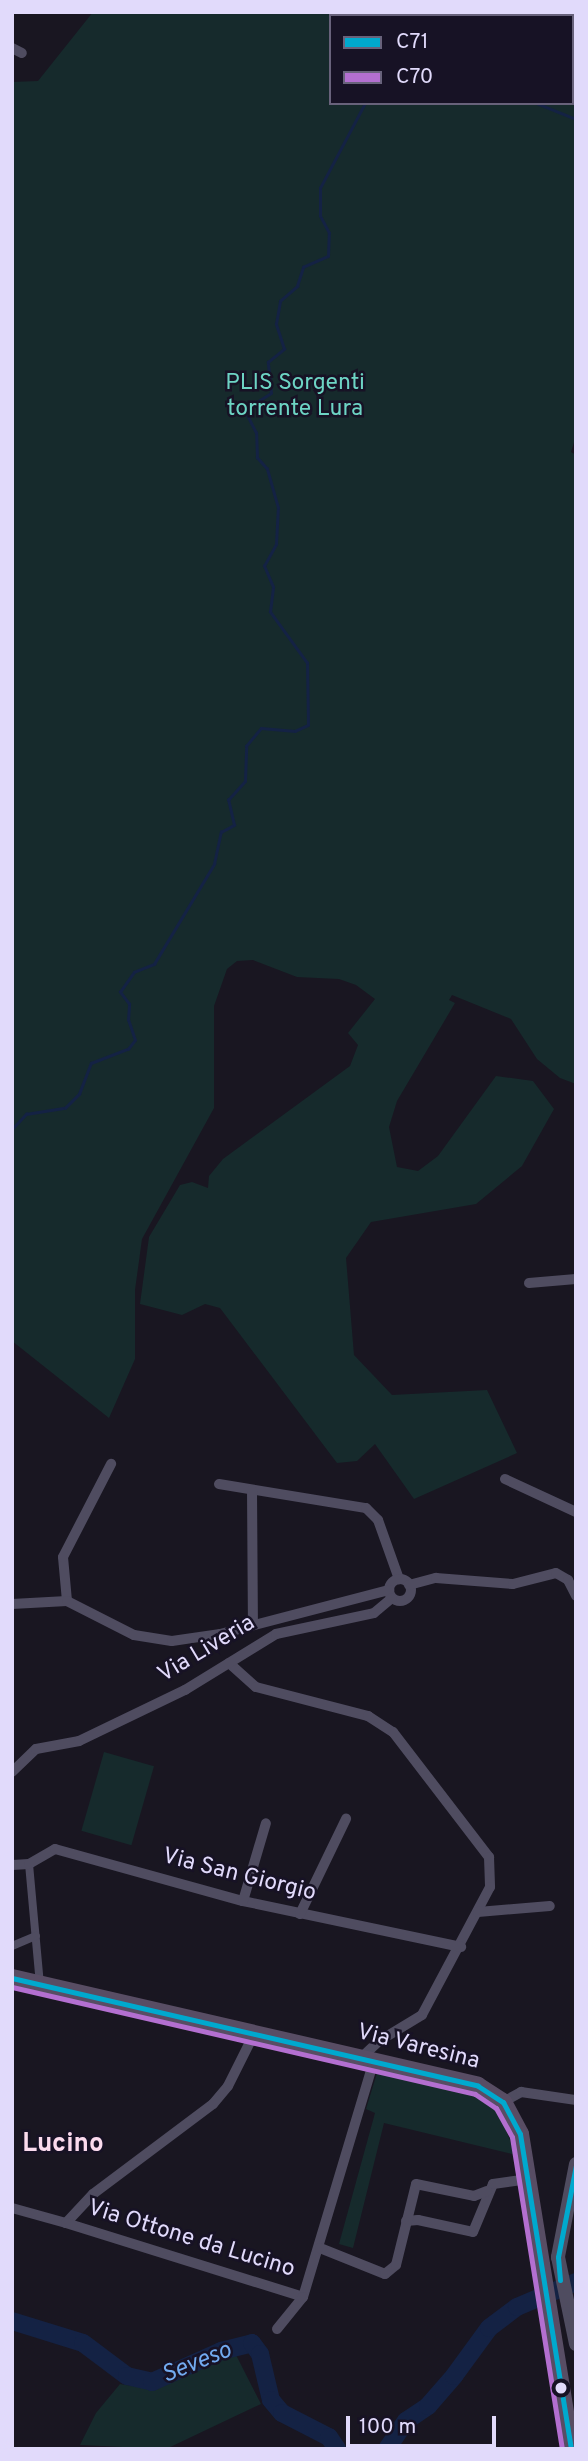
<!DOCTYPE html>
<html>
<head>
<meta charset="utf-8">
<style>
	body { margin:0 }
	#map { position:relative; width:588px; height:2461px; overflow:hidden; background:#191621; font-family:Overpass,sans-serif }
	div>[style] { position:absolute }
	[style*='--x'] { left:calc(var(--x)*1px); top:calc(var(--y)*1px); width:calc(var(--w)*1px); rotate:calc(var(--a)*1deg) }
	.green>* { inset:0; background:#162a2c; transform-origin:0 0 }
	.stream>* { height:2.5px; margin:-1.25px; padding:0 1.25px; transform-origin:1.25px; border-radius:1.25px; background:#142244 }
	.river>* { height:18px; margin:-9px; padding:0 9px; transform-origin:9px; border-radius:9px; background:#142244 }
	.pedestrian>* { height:8px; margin:-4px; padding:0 4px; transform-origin:4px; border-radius:4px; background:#4f4c60 }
	.minor>* { height:10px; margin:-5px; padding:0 5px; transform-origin:5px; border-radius:5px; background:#4f4c60 }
	.minor>.ring { margin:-5px; padding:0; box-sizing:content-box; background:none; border:10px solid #4f4c60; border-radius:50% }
	.tertiary>* { height:14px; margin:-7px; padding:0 7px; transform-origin:7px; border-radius:7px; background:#4f4c60 }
	.primary>* { height:18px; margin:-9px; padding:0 9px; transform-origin:9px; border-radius:9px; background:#584d64 }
	.bus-1>* { height:5px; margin:-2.5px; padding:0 2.5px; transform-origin:2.5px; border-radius:2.5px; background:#00a9ce }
	.bus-2>* { height:5px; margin:-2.5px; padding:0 2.5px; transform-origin:2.5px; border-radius:2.5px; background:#b36fd0 }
	.dots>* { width:19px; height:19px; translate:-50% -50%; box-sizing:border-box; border:4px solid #171225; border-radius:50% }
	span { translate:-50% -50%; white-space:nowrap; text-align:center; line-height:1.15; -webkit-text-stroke:5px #171225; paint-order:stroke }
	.park-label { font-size:23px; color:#6dd4c4 }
	.street-label { font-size:23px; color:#e1dafb }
	.water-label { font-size:24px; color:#72aaf0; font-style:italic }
	.quarter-label { font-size:26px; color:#fbdbed; font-weight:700 }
	.frame { position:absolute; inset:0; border:14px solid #e1dafb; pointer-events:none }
	.legend { position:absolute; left:329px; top:14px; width:245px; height:91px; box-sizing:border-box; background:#171225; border:2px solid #68627b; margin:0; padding:9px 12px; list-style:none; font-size:21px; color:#e1dafb }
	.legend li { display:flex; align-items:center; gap:14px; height:35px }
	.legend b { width:35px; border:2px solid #68627b }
	.scale { position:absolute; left:346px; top:2416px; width:150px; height:32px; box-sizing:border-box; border:4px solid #e1dafb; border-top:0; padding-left:9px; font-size:21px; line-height:24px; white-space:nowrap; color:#e1dafb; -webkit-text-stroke:5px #171225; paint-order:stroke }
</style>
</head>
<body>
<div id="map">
	<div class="green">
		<div style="clip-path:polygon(evenodd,93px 12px,576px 12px,576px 436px,571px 452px,576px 455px,576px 1084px,560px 1078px,537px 1059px,511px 1019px,452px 995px,449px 1000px,455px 1003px,397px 1101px,389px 1127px,397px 1167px,418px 1171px,438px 1156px,496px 1076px,533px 1081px,554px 1109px,522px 1166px,476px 1204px,371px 1222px,346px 1258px,354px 1355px,392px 1395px,487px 1390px,517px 1453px,414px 1499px,375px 1444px,357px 1461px,337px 1463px,220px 1308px,205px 1304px,182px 1315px,140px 1304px,149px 1237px,180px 1185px,192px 1182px,208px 1188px,209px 1176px,223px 1159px,350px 1066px,358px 1045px,348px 1033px,375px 999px,356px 985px,339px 979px,297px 977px,253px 960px,237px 961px,227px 969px,214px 1006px,214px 1108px,142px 1239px,135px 1290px,135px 1359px,109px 1418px,12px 1341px,12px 82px,38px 81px,93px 12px,331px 16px,572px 16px,572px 103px,331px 103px,331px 16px)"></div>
		<div style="left:104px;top:1752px;width:52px;height:82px;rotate:16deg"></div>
		<div style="clip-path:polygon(377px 2073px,476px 2096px,497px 2108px,516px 2155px,384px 2123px,353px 2248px,339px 2244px,375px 2113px,366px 2109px)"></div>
		<div style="clip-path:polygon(235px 2353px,261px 2404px,166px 2449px,80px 2445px,96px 2413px,120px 2384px,151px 2389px)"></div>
	</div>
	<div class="stream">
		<div style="--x:411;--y:16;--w:6;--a:-45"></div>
		<div style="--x:536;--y:103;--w:43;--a:21.8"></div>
		<div style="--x:12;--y:1129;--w:21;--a:-47"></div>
		<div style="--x:26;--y:1114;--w:39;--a:-9"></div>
		<div style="--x:65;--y:1108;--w:20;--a:-45"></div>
		<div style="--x:79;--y:1094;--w:33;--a:-69"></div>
		<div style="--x:91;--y:1063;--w:40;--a:-21"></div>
		<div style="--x:128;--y:1049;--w:11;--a:-52"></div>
		<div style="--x:135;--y:1040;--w:21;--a:-109"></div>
		<div style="--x:128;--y:1020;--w:16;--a:-86"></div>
		<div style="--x:129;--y:1004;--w:15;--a:-127"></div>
		<div style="--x:120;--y:992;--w:24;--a:-55"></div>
		<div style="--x:134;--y:972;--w:22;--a:-22"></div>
		<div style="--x:154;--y:964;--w:117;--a:-59"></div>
		<div style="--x:214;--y:864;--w:33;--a:-78"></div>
		<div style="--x:221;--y:832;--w:15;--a:-28"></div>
		<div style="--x:234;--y:825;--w:26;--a:-103"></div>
		<div style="--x:228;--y:800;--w:25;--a:-48"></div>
		<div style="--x:245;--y:781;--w:35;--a:-88"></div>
		<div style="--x:246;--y:746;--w:23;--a:-50"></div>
		<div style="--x:261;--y:728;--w:34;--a:5"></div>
		<div style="--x:295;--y:731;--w:14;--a:-25"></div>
		<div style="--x:308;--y:725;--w:62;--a:-90.9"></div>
		<div style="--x:307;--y:663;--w:63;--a:-126"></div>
		<div style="--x:270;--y:612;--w:25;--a:-83"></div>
		<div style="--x:273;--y:587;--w:23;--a:-113"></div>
		<div style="--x:264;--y:566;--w:25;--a:-61"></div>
		<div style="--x:276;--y:544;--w:36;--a:-87"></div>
		<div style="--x:278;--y:508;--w:41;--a:-105.8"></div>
		<div style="--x:267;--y:469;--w:15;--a:-132"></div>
		<div style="--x:257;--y:458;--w:25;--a:-92"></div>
		<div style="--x:256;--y:433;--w:20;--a:-117"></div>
		<div style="--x:247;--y:415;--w:11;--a:-63"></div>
		<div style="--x:252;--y:405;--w:22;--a:-32"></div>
		<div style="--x:271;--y:393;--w:31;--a:-96"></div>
		<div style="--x:268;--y:362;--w:21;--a:-39"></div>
		<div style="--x:284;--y:349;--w:26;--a:-108"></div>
		<div style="--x:276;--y:324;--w:23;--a:-80"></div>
		<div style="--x:280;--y:301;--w:23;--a:-41"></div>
		<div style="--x:297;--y:286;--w:20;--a:-72"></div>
		<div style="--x:303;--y:267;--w:27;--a:-24"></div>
		<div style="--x:328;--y:256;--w:23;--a:-88"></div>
		<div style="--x:329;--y:233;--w:19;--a:-118"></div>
		<div style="--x:320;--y:216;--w:28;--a:-90"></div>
		<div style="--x:320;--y:188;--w:96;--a:-62.1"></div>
	</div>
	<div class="river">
		<div style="--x:12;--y:2321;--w:74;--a:17.2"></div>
		<div style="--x:83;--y:2343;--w:55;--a:36.9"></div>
		<div style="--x:127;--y:2376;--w:26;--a:13"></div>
		<div style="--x:152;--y:2382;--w:76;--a:-24.2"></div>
		<div style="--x:221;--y:2351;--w:32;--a:-14"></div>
		<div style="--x:252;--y:2343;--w:14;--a:54"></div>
		<div style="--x:260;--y:2354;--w:47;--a:76.6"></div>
		<div style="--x:271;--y:2400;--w:17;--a:50"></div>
		<div style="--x:282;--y:2413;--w:53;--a:27.1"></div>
		<div style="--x:329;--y:2437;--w:14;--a:56"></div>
		<div style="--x:387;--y:2449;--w:34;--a:-56"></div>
		<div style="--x:406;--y:2421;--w:27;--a:-34"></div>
		<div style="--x:428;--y:2406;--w:40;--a:-49"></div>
		<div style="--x:454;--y:2376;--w:59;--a:-53.9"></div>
		<div style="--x:489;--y:2328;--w:35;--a:-37"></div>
		<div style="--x:517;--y:2307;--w:64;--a:-23"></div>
	</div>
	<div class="pedestrian">
		<div style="--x:29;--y:1864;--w:121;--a:84.8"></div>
		<div style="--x:12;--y:1946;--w:26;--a:-23"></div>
	</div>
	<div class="minor">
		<div style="--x:12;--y:48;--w:11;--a:27"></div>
		<div style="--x:529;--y:1283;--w:47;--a:-4.9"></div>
		<div style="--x:505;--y:1479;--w:78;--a:24.9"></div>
		<div style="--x:219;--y:1484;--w:149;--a:9.3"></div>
		<div style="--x:366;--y:1508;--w:17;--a:45"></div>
		<div style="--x:378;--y:1520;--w:63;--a:70.4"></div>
		<div style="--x:252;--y:1490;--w:135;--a:89.6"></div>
		<div class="ring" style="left:389px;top:1579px;width:12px;height:12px"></div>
		<div style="--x:409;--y:1585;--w:28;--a:-15"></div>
		<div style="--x:436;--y:1578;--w:77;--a:4.5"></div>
		<div style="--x:513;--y:1584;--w:44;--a:-14.3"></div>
		<div style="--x:556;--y:1573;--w:14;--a:30"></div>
		<div style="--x:568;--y:1580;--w:18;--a:63"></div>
		<div style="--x:67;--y:1601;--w:44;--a:-95.2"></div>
		<div style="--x:63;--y:1557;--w:105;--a:-62.7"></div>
		<div style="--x:12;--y:1604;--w:55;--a:-3.1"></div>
		<div style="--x:67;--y:1601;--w:75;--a:26.9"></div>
		<div style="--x:134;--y:1635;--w:38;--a:9"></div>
		<div style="--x:172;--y:1641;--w:49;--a:-8.3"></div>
		<div style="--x:220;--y:1634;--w:175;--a:-14.6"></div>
		<div style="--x:229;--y:1663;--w:36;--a:42"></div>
		<div style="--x:256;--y:1687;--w:116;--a:14.5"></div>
		<div style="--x:368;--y:1716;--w:30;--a:33"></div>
		<div style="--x:393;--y:1732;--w:158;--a:52.5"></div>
		<div style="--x:489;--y:1857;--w:30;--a:88"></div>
		<div style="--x:490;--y:1887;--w:145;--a:118"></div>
		<div style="--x:422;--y:2015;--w:50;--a:148.8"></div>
		<div style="--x:379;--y:2041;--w:25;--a:137"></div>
		<div style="--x:12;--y:1772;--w:33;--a:-44"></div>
		<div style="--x:36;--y:1749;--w:44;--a:-10.5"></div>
		<div style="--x:79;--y:1741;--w:118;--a:-25.7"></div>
		<div style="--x:185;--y:1690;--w:107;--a:-31.6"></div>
		<div style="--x:276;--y:1634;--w:100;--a:-12.1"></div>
		<div style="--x:374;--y:1613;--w:23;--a:-40"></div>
		<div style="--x:12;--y:1865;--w:17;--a:-3"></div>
		<div style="--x:29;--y:1864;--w:30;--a:-30"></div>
		<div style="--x:55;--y:1849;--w:195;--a:15.5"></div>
		<div style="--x:243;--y:1901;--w:223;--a:11.9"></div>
		<div style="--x:243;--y:1901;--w:81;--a:-73.6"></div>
		<div style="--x:478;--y:1912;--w:72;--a:-4.8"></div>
		<div style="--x:300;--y:1914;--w:106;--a:-64.2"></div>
		<div style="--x:503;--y:2102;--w:21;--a:-29"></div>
		<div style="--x:521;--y:2092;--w:56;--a:8.3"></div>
		<div style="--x:12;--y:2208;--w:56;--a:15.5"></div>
		<div style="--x:66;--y:2223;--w:40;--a:-47"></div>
		<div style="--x:93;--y:2194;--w:150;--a:-36.9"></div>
		<div style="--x:213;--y:2104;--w:23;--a:-50"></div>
		<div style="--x:228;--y:2086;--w:58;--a:-63.4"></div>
		<div style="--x:406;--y:2221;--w:12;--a:-5"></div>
		<div style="--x:418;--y:2220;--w:56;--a:12.3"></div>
		<div style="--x:473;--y:2232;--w:52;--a:-67.4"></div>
		<div style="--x:493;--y:2184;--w:34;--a:-8"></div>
		<div style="--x:66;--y:2223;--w:248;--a:17.3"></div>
		<div style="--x:303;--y:2297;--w:246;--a:-73.3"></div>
		<div style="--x:320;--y:2248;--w:70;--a:21.8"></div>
		<div style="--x:385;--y:2274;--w:14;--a:-39"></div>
		<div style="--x:396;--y:2265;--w:83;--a:-76.1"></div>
		<div style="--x:416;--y:2184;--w:59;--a:11.7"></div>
		<div style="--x:474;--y:2196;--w:14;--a:-21"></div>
		<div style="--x:277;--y:2329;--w:41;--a:-50.9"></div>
	</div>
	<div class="tertiary">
		<div style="--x:576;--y:2164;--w:95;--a:101"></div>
		<div style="--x:558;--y:2257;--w:89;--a:78.3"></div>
	</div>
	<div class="primary">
		<div style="--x:12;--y:1978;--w:478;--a:13"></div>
		<div style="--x:478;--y:2086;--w:30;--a:33"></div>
		<div style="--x:503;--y:2102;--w:36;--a:62"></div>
		<div style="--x:520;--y:2134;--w:319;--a:80.8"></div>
	</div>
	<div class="bus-1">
		<div style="--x:12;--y:1978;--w:478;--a:13"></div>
		<div style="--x:478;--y:2086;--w:30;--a:33"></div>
		<div style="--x:503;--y:2102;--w:36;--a:62"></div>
		<div style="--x:520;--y:2134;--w:319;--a:80.8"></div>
		<div style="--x:560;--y:2280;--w:23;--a:-95"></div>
		<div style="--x:558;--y:2257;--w:94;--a:-78.9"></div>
	</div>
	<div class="bus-2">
		<div style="--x:12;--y:1987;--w:475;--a:13"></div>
		<div style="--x:475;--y:2094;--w:25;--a:34"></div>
		<div style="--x:496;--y:2108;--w:33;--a:61"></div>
		<div style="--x:512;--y:2137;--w:316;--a:80.9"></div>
	</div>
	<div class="dots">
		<div style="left:561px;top:2388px;background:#e1dafb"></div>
	</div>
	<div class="park-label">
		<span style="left:295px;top:397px">PLIS Sorgenti<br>torrente Lura</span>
	</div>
	<div class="street-label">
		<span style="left:207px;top:1650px;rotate:-31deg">Via Liveria</span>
		<span style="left:239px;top:1876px;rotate:14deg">Via San Giorgio</span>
		<span style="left:418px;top:2048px;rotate:14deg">Via Varesina</span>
		<span style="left:191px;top:2240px;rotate:17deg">Via Ottone da Lucino</span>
	</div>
	<div class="water-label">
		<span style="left:197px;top:2364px;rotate:-22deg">Seveso</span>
	</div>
	<div class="quarter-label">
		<span style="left:63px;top:2145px">Lucino</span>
	</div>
	<div class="frame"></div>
	<ul class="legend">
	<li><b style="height:9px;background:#00a9ce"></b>C71</li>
	<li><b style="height:9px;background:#b36fd0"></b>C70</li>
	</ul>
	<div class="scale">100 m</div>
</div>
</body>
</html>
